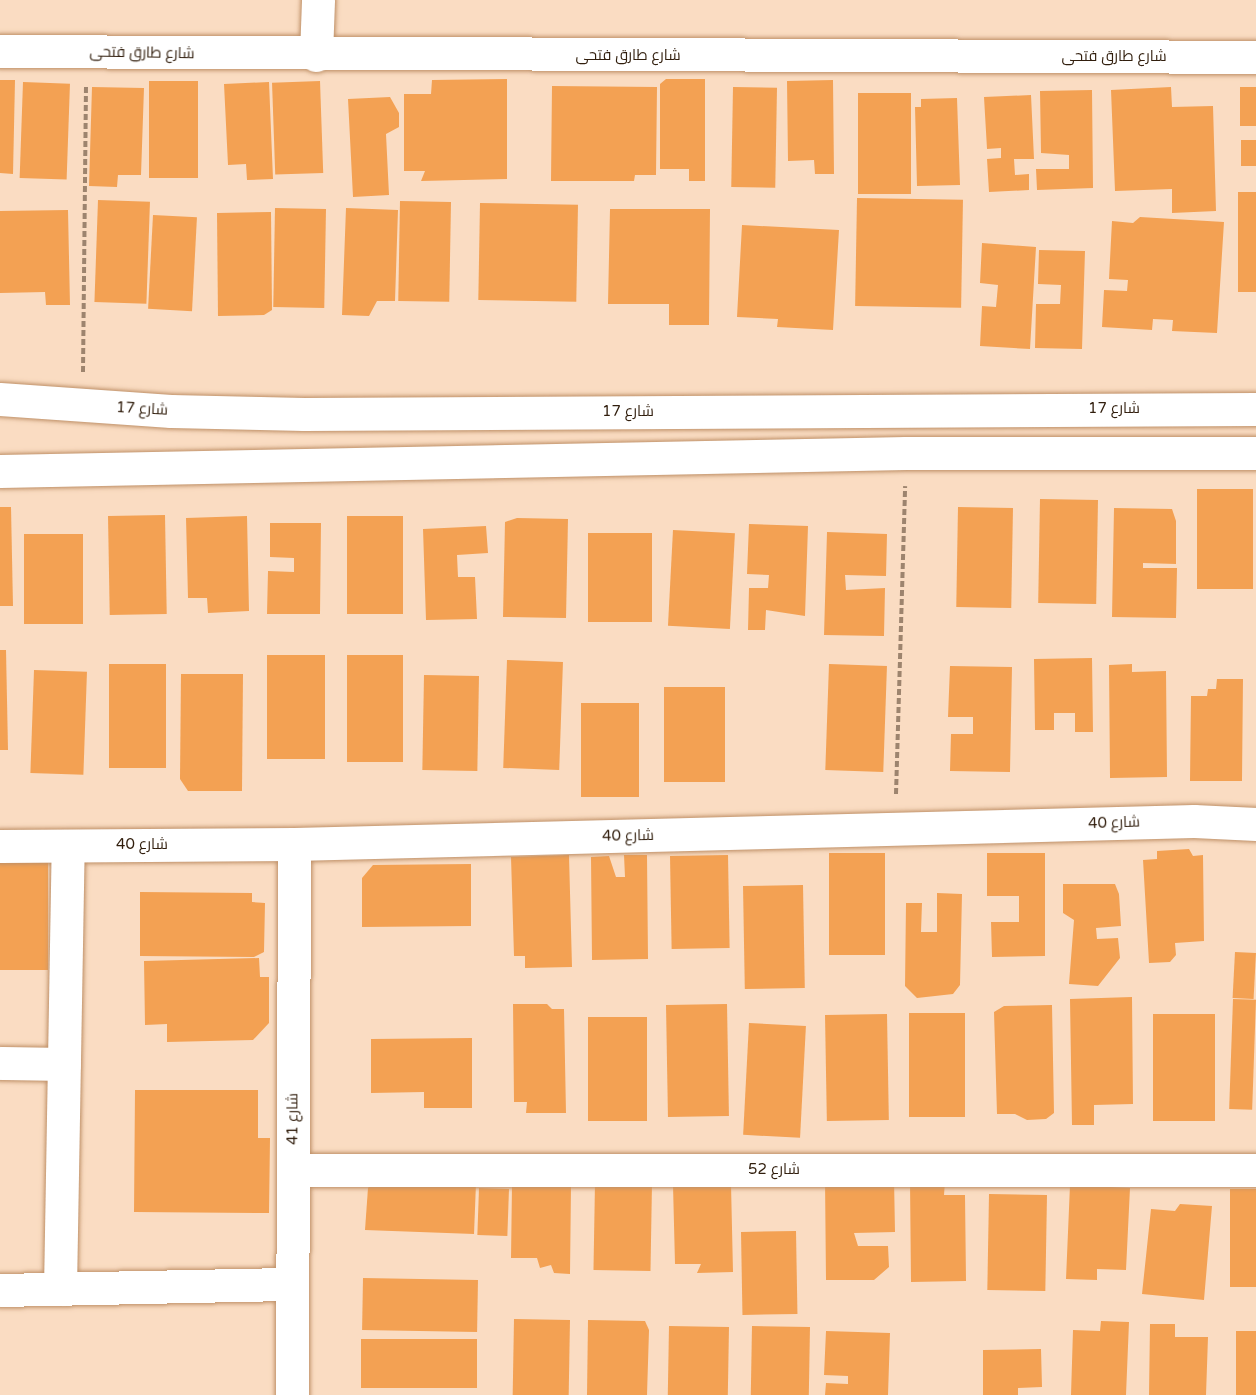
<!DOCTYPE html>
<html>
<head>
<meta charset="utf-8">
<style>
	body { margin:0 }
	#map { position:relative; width:1256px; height:1395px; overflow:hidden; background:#fadcc2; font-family:"Varela Round",Cairo,sans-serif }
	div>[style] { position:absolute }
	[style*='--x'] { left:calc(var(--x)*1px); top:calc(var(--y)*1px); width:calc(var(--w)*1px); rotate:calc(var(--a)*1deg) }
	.building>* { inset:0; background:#f3a153; transform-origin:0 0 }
	.path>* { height:4px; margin-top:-2px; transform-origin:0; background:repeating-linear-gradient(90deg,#9d846e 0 6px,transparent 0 9px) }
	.roads { filter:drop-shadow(0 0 2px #bf9067) drop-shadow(0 0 2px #bf9067) }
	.minor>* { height:33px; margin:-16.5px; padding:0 16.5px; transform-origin:16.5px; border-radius:16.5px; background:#fff }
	span { translate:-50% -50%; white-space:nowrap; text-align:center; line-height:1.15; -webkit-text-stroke:4.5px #fff; paint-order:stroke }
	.street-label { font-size:15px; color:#311e0d }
</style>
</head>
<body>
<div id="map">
	<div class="building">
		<div style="clip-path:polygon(507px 79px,507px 179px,421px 181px,425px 171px,404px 171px,404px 94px,431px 94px,432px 80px)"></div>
		<div style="clip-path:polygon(666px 79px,705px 79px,705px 181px,689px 181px,689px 169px,660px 169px,660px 84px)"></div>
		<div style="clip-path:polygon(0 80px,15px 80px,13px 174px,0 173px)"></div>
		<div style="clip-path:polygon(833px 80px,834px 174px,815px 174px,814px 160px,788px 161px,787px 81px)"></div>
		<div style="left:149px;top:81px;width:49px;height:97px"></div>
		<div style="left:320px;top:81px;width:92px;height:48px;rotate:88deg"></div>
		<div style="left:23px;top:82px;width:47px;height:96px;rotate:2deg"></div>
		<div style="clip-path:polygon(269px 82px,273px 179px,247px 180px,246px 164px,228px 165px,224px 84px)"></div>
		<div style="clip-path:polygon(552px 86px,657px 87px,656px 175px,635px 175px,634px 181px,551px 181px)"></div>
		<div style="clip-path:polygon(92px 87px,144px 88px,141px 175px,118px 175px,117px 187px,89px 186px)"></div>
		<div style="left:733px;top:87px;width:44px;height:100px;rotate:1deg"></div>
		<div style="clip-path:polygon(1171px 87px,1172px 107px,1213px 106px,1216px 211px,1172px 213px,1172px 189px,1115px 191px,1111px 90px)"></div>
		<div style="left:1256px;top:87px;width:39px;height:16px;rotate:90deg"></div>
		<div style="clip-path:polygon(1092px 90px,1093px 188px,1037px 190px,1036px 169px,1069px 169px,1069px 155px,1041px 153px,1040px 91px)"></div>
		<div style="left:858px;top:93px;width:53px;height:101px"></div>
		<div style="clip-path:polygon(1031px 95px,1034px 159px,1014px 159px,1015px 175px,1029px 174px,1029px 190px,989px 192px,987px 159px,1001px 158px,1001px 148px,987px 149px,984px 97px)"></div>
		<div style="clip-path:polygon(390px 97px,399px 113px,399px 127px,386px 134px,389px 195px,353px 197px,348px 99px)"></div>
		<div style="clip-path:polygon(957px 98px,960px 185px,917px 186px,915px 107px,921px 107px,921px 99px)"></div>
		<div style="left:1241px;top:140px;width:15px;height:26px"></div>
		<div style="left:1238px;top:192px;width:18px;height:100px"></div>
		<div style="left:857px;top:198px;width:106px;height:108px;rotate:1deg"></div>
		<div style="left:98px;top:200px;width:52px;height:102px;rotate:2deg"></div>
		<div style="left:400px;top:201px;width:51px;height:100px;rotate:1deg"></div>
		<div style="left:480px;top:203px;width:98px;height:97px;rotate:1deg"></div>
		<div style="left:275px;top:208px;width:51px;height:99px;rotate:1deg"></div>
		<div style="clip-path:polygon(346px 208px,398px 210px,395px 301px,377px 301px,369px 316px,342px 315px)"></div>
		<div style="clip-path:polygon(610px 209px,710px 209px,709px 325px,669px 325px,669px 304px,608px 304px)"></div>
		<div style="clip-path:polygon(68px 210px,70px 305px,46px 305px,45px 292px,0 293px,0 211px)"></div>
		<div style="clip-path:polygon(271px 212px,272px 310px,264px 315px,218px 316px,217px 213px)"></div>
		<div style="left:153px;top:215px;width:44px;height:94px;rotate:3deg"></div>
		<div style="clip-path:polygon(1140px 217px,1224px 222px,1217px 333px,1172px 331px,1173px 320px,1153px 319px,1152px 330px,1102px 327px,1104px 290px,1127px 291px,1128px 280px,1109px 279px,1112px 221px,1133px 223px)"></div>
		<div style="clip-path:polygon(742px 225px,839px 230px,833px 330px,777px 327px,778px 319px,737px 317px)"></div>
		<div style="clip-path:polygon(982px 243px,1036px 247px,1030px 349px,980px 346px,982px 306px,996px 307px,998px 285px,980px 283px)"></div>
		<div style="clip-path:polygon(1039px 250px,1085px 251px,1082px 349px,1035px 348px,1036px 304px,1060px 304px,1061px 285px,1038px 284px)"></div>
		<div style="left:1197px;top:489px;width:56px;height:100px"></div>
		<div style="left:1040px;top:499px;width:58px;height:104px;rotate:1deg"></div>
		<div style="clip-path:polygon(0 507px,11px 507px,13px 606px,0 606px)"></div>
		<div style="left:958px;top:507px;width:55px;height:100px;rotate:1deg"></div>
		<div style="clip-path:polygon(1114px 508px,1172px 509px,1176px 521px,1176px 564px,1143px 563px,1143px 568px,1177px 568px,1176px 618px,1112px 617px)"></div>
		<div style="left:165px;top:515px;width:99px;height:57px;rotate:89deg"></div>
		<div style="clip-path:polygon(247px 516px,249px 611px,208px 613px,207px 598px,188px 598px,186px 518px)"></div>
		<div style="left:403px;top:516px;width:98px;height:56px;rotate:90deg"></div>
		<div style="clip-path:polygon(517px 518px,568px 519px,566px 618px,503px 617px,505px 522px)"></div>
		<div style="clip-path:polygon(270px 523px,321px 523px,320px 614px,267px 614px,268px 571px,294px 572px,294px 558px,270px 557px)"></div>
		<div style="clip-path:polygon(749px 524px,808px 526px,805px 616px,766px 610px,765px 630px,748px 630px,749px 588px,768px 588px,769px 575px,747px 574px)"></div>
		<div style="clip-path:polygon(486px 526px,488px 553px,457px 555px,458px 577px,475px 577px,477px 619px,426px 620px,423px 529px)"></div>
		<div style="left:673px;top:530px;width:62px;height:96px;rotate:3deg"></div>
		<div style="clip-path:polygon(827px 532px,887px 534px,886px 576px,845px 575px,846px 590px,885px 588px,884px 636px,824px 635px)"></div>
		<div style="left:588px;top:533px;width:64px;height:89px"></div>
		<div style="left:24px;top:534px;width:59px;height:90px"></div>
		<div style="clip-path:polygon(0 650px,6px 650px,8px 750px,0 750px)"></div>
		<div style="left:267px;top:655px;width:58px;height:104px"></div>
		<div style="left:347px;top:655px;width:56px;height:107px"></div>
		<div style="clip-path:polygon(1092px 658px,1093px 732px,1075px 732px,1075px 713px,1054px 713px,1054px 730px,1035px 730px,1034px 659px)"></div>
		<div style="left:507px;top:660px;width:56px;height:108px;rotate:2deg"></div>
		<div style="left:109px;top:664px;width:57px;height:104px"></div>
		<div style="left:829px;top:664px;width:58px;height:106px;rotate:2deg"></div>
		<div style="clip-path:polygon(1132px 664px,1132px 672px,1166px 671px,1167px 777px,1110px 778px,1109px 665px)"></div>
		<div style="clip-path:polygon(950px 666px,1012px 667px,1010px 772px,950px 771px,951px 734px,973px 734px,973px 717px,948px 717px)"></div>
		<div style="left:34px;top:670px;width:53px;height:103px;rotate:2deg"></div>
		<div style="clip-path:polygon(181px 674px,243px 674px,242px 791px,188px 791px,180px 779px)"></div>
		<div style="left:424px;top:675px;width:55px;height:95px;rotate:1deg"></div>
		<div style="clip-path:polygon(1217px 679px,1243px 679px,1242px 781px,1190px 781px,1191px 696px,1207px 696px,1208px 689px,1216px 689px)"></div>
		<div style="left:664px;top:687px;width:61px;height:95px"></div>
		<div style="left:639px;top:703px;width:94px;height:58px;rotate:90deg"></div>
		<div style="clip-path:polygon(1189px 849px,1193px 856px,1203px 855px,1204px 941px,1175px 943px,1176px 955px,1170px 962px,1149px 963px,1143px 860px,1157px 859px,1157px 851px)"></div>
		<div style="left:829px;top:853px;width:56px;height:102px"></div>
		<div style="clip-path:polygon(987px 853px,1045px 853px,1045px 956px,992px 957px,991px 922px,1019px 922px,1019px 896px,987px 896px)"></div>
		<div style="clip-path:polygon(569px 855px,572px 967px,525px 968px,525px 956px,514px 956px,511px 857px)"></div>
		<div style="clip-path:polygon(624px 855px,647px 855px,648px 959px,592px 960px,591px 857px,609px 856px,616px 877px,625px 877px)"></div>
		<div style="left:728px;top:855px;width:93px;height:58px;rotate:89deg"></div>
		<div style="left:0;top:859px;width:48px;height:111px"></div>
		<div style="clip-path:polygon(471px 864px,471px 926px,362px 927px,362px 878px,373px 865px)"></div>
		<div style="clip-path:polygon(1063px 884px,1115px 884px,1119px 894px,1121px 926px,1096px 928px,1097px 939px,1118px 938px,1120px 958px,1098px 986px,1069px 984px,1074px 920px,1063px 913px)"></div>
		<div style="left:803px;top:885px;width:103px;height:60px;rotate:89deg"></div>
		<div style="clip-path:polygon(140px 892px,252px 893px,252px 902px,265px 903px,264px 952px,254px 957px,140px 956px)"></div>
		<div style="clip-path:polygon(937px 893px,962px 894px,960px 985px,953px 994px,917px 998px,905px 986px,906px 903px,922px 903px,921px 932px,937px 932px)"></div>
		<div style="left:1235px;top:952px;width:21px;height:46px;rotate:3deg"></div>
		<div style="clip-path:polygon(259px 958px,260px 977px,269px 977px,269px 1023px,253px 1040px,167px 1042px,167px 1024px,145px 1025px,144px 961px)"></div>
		<div style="clip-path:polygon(1132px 997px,1133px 1104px,1094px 1105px,1094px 1125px,1072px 1125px,1070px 999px)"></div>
		<div style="left:1233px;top:999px;width:23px;height:110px;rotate:2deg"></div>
		<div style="clip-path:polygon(513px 1004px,547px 1004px,552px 1009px,564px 1009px,566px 1113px,526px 1113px,527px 1102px,514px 1102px)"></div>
		<div style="left:727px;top:1004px;width:112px;height:61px;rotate:89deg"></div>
		<div style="clip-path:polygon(1052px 1005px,1054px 1113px,1046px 1119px,1027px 1120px,1015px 1114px,997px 1114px,994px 1012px,1004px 1006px)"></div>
		<div style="left:909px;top:1013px;width:56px;height:104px"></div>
		<div style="left:887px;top:1014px;width:106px;height:62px;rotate:89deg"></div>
		<div style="left:1153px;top:1014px;width:62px;height:107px"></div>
		<div style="left:588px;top:1017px;width:59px;height:104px"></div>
		<div style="left:749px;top:1023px;width:57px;height:112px;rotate:3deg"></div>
		<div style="clip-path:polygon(472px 1038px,472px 1108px,424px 1108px,424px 1092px,371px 1093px,371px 1039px)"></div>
		<div style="clip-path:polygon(135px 1090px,258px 1090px,258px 1138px,270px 1138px,269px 1213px,134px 1212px)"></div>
		<div style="clip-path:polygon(376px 1178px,476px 1183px,474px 1234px,365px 1230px,368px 1188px)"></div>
		<div style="clip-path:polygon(894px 1178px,895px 1232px,854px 1233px,858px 1246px,888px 1246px,889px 1267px,874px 1280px,826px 1280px,825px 1179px)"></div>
		<div style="clip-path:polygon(910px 1181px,945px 1181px,944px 1195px,965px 1195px,966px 1281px,911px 1282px)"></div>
		<div style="left:595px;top:1183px;width:57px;height:87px;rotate:1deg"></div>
		<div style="clip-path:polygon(731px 1184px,733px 1272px,697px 1273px,701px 1264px,675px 1264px,673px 1185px)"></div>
		<div style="clip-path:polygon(512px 1185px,571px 1186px,570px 1274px,554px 1273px,551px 1265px,540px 1268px,537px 1258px,511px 1258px)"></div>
		<div style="clip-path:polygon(1070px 1185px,1130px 1188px,1126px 1270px,1097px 1269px,1097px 1280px,1066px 1279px)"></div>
		<div style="left:479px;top:1188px;width:30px;height:47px;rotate:2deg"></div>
		<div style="left:1256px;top:1189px;width:98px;height:26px;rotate:90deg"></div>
		<div style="left:989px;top:1194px;width:58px;height:96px;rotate:1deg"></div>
		<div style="clip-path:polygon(1180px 1204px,1212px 1206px,1204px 1300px,1142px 1294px,1151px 1209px,1175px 1211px)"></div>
		<div style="left:796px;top:1231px;width:83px;height:55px;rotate:89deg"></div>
		<div style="left:363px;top:1278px;width:115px;height:52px;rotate:1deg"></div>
		<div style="left:514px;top:1319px;width:56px;height:76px;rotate:1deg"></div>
		<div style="clip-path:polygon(588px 1320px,645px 1321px,649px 1330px,647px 1395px,587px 1395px)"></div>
		<div style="clip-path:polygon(1101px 1321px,1129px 1322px,1126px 1395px,1071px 1395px,1073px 1330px,1100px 1331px)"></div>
		<div style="clip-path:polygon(1150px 1324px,1175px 1324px,1175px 1337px,1208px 1337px,1206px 1395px,1149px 1395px)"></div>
		<div style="left:669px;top:1326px;width:60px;height:69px;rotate:1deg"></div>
		<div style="left:752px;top:1326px;width:58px;height:69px;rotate:1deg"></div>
		<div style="clip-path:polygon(826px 1331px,890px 1333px,888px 1395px,825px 1395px,826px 1383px,848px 1384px,848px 1376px,824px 1375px)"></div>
		<div style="left:1236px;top:1331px;width:20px;height:64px"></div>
		<div style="left:361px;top:1339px;width:116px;height:49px"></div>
		<div style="clip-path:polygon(1041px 1349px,1042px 1387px,1018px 1388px,1018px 1395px,983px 1395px,983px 1350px)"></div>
	</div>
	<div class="path">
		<div style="--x:83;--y:372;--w:286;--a:-89.4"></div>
		<div style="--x:896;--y:794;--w:308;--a:-88.3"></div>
	</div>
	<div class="roads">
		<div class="minor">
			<div style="--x:0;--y:51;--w:1256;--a:0.27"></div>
			<div style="--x:316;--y:55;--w:55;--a:-87.9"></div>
			<div style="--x:0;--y:399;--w:171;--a:4"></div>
			<div style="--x:171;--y:411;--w:133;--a:1.3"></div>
			<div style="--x:304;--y:414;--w:952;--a:-0.3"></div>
			<div style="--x:0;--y:471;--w:906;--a:-1.14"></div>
			<div style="--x:906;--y:453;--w:350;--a:0"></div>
			<div style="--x:0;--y:846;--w:294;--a:-0.4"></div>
			<div style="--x:294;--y:844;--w:900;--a:-1.46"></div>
			<div style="--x:1194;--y:821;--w:62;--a:2.8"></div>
			<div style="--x:0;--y:1063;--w:64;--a:0.9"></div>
			<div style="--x:293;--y:1170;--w:963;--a:0"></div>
			<div style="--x:60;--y:1289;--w:443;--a:-89"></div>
			<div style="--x:0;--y:1290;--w:292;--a:-1.2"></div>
			<div style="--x:292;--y:1395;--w:551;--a:-89.79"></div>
		</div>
	</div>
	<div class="street-label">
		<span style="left:142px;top:53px;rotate:1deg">شارع طارق فتحى</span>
		<span style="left:628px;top:56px">شارع طارق فتحى</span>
		<span style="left:1114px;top:57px">شارع طارق فتحى</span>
		<span style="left:142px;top:409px;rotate:3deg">شارع 17</span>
		<span style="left:1114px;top:409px">شارع 17</span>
		<span style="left:628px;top:412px">شارع 17</span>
		<span style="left:1114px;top:823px;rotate:-2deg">شارع 40</span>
		<span style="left:628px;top:836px;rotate:-1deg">شارع 40</span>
		<span style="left:142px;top:845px">شارع 40</span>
		<span style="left:293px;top:1119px;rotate:-90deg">شارع 41</span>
		<span style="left:774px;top:1170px">شارع 52</span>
	</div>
</div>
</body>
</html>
